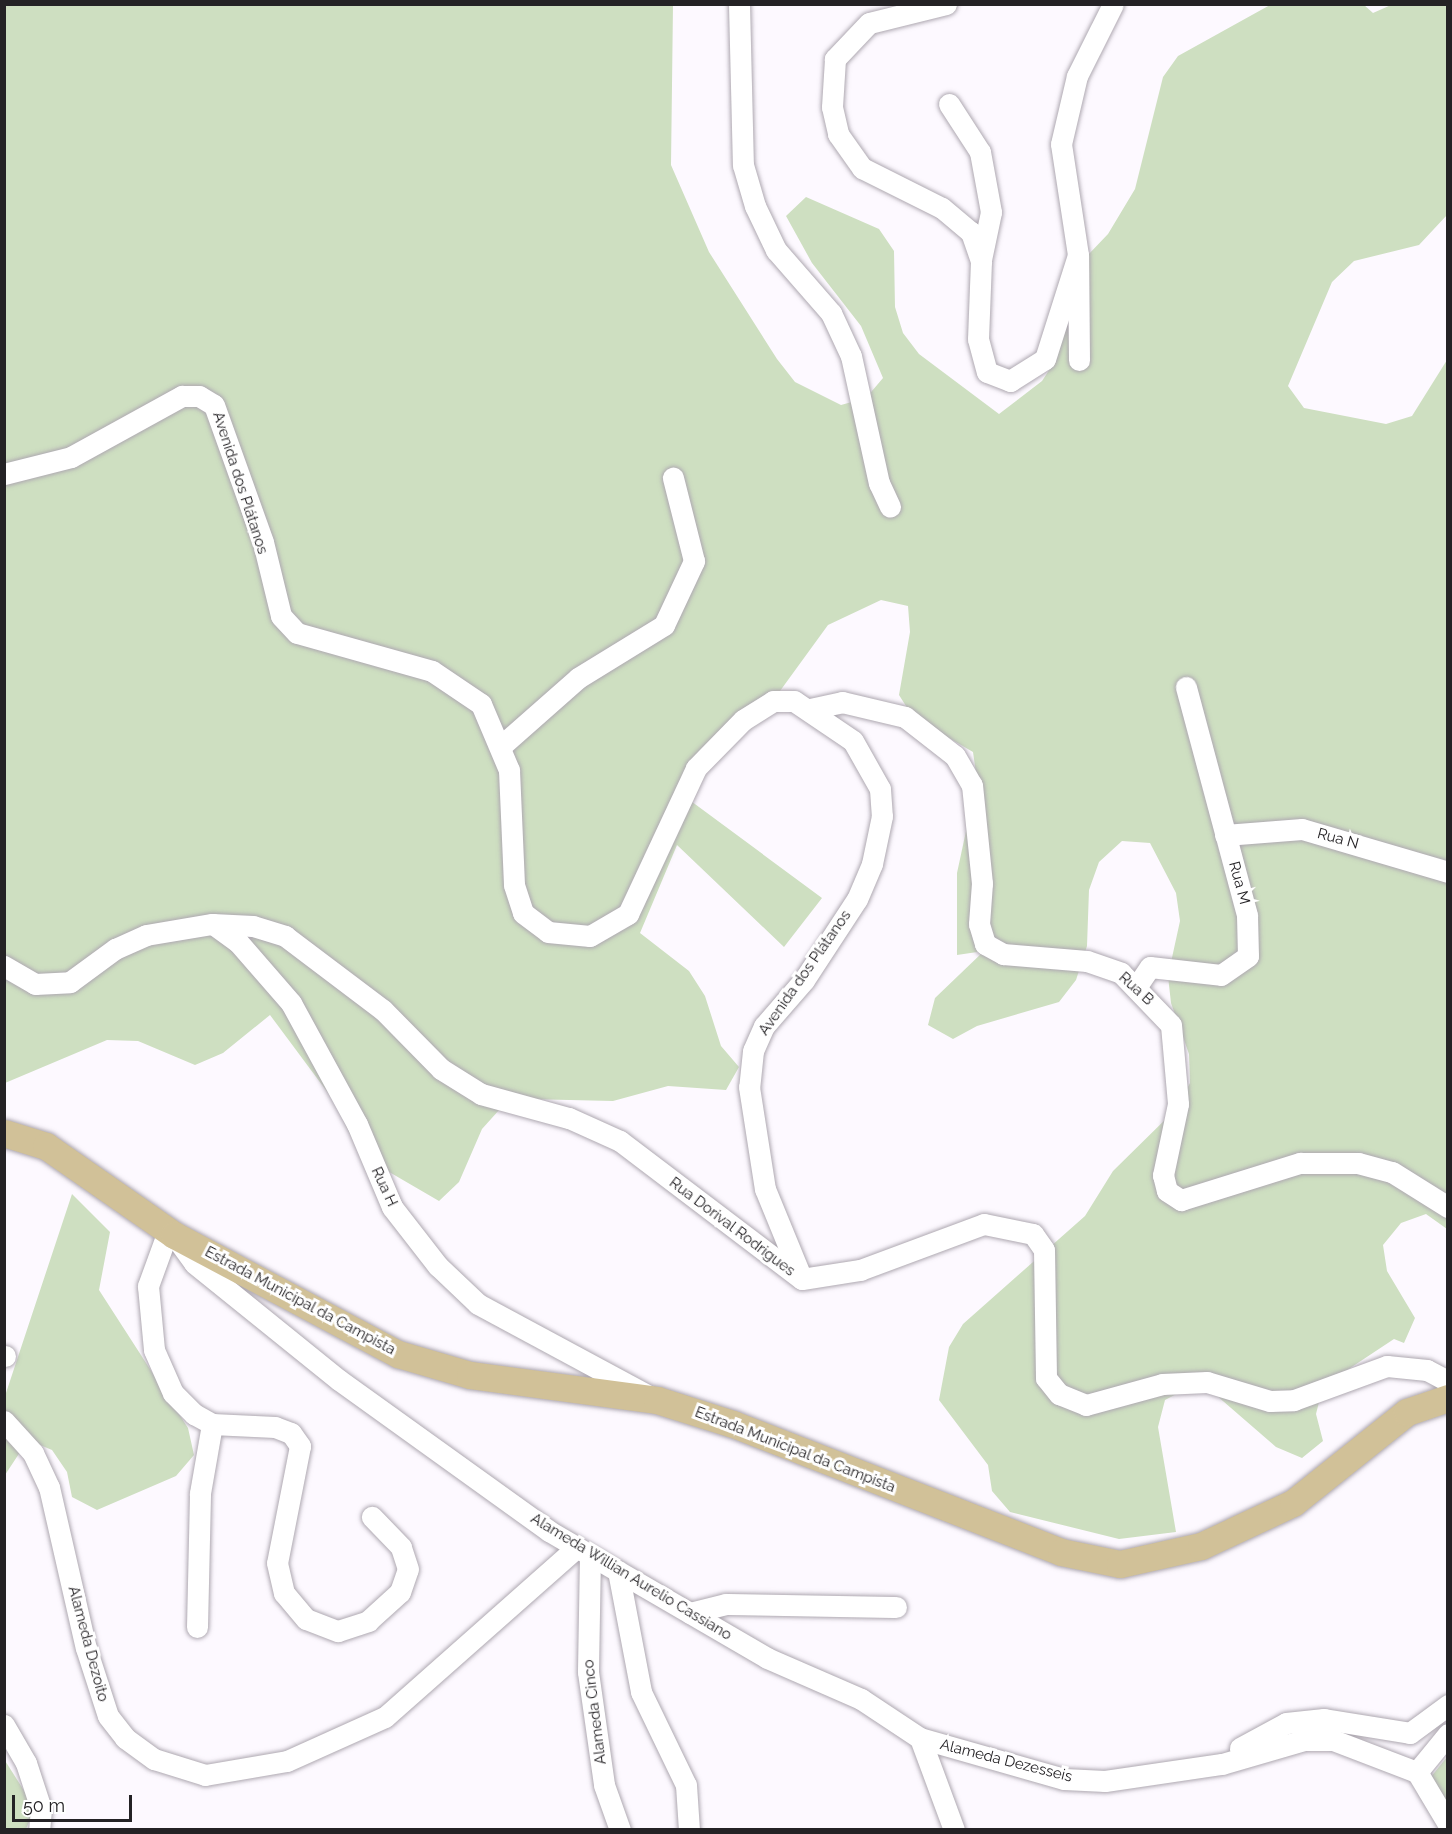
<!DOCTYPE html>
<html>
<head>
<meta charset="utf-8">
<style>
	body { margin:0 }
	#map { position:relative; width:1452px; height:1834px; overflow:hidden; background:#fdf9ff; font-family:Raleway,sans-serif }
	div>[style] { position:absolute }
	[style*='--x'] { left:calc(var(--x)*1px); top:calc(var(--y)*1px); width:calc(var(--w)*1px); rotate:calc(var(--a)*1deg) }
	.green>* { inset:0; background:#cedfc1 }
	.roads { filter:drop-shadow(0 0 2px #aea8b1) drop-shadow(0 0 2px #aea8b1) }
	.minor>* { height:21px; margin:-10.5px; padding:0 10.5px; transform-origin:10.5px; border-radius:10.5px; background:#fff }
	.major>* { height:27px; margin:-13.5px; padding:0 13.5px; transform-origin:13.5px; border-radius:13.5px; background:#d1c198 }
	span { translate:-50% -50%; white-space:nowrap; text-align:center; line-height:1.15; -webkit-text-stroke:6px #fff; paint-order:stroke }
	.street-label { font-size:15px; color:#242225 }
	.frame { position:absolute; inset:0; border:6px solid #242225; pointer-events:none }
	.scale { position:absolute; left:12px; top:1795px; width:120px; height:27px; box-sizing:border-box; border:3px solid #242225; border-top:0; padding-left:8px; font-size:18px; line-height:21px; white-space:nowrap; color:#242225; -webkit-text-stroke:4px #fff; paint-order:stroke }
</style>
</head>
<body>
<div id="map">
	<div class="green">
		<div style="clip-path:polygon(5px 5px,673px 5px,671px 165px,709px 252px,777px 359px,795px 382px,841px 405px,866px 398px,883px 378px,861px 326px,812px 263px,786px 216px,806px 197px,879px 229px,894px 251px,895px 307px,903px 333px,919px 354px,999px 414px,1042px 381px,1057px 358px,1065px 304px,1087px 256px,1108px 234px,1135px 189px,1163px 77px,1178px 56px,1270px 5px,1364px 5px,1373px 13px,1391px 5px,1447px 5px,1447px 215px,1419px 245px,1354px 261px,1332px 282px,1288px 386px,1304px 408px,1386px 424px,1412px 416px,1447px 360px,1447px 1229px,1426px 1214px,1401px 1223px,1383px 1245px,1387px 1271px,1415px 1318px,1404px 1343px,1394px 1339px,1323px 1386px,1316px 1414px,1323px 1441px,1302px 1458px,1276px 1447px,1216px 1395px,1190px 1387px,1165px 1400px,1158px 1427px,1176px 1532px,1119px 1539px,1010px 1512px,992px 1491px,988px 1465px,939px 1400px,949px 1347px,963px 1324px,1085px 1216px,1113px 1171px,1177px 1108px,1190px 1083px,1189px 1054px,1171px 1003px,1168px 976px,1180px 921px,1176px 893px,1150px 843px,1122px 841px,1099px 862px,1089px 890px,1087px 946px,1076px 980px,1059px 1002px,977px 1026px,953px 1039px,928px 1025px,935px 998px,984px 951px,957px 955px,957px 873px,977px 780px,973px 752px,913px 717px,899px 695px,910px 632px,908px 606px,881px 600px,828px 625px,780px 691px,680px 793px,822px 898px,784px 947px,677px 845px,640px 933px,689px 971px,705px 996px,721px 1046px,739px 1067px,726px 1090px,668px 1086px,613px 1101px,526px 1099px,500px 1109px,482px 1129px,459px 1182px,439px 1201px,360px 1155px,334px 1101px,270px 1015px,223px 1053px,195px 1065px,138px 1041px,107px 1040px,5px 1083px)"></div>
		<div style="clip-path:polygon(72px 1194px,110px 1232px,99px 1290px,188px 1428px,194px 1455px,176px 1476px,97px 1510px,72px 1497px,67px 1472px,52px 1450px,28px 1440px,5px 1475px,4px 1399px)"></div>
		<div style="clip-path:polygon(1447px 1757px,1447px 1809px,1430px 1778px)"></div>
		<div style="clip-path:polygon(4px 1759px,35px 1808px,26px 1829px,5px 1829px)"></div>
	</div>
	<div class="roads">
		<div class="minor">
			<div style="--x:739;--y:4;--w:161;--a:88.6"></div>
			<div style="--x:743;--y:165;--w:43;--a:73.7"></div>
			<div style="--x:755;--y:206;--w:49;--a:64.5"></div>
			<div style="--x:776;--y:250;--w:84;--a:48.9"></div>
			<div style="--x:831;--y:313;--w:47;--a:65.1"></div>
			<div style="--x:851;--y:356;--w:130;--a:77.6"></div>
			<div style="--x:879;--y:483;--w:26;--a:65"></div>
			<div style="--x:946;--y:4;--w:79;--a:166.1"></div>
			<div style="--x:869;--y:23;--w:50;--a:133.4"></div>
			<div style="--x:835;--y:59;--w:48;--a:93.6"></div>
			<div style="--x:832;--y:107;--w:28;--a:77"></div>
			<div style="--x:838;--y:134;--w:42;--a:54.8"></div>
			<div style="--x:862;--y:168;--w:89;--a:26.6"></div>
			<div style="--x:942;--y:208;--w:38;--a:40"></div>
			<div style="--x:971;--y:232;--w:31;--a:71"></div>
			<div style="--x:981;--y:261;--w:78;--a:92.2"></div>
			<div style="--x:978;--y:339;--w:34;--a:75"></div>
			<div style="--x:987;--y:372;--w:25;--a:21"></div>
			<div style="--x:1010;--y:381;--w:41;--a:-32.2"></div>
			<div style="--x:1045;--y:359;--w:109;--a:-72.4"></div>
			<div style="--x:949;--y:104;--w:57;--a:57.1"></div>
			<div style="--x:980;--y:152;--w:61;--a:79.6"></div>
			<div style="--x:991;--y:212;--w:49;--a:101.8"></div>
			<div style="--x:1079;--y:360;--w:105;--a:-90.5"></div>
			<div style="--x:1078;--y:255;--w:112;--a:-98.7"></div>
			<div style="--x:1061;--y:144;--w:70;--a:-76.8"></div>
			<div style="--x:1077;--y:76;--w:80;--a:-63.4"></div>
			<div style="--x:4;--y:474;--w:69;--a:-14.2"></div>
			<div style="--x:71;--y:457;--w:127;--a:-28.8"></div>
			<div style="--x:182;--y:396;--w:17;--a:0"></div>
			<div style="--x:199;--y:396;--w:17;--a:31"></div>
			<div style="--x:214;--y:405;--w:145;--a:70.3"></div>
			<div style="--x:263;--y:542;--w:76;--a:76.3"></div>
			<div style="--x:281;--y:616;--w:23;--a:47"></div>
			<div style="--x:297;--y:633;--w:140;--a:15.7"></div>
			<div style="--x:432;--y:671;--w:59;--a:34"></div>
			<div style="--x:481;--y:704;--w:72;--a:67"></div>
			<div style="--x:509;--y:770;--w:115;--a:87.5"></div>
			<div style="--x:514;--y:885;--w:29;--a:72"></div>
			<div style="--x:523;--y:913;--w:31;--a:37"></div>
			<div style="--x:548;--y:932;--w:42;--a:5.4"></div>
			<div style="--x:590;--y:936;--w:44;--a:-30.1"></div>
			<div style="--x:628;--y:914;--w:161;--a:-65"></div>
			<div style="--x:696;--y:768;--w:67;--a:-45.6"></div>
			<div style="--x:743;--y:720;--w:36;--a:-32"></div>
			<div style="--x:773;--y:701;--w:21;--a:0"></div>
			<div style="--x:794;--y:701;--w:71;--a:34.1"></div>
			<div style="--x:853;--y:741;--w:55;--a:60.6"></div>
			<div style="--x:880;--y:789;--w:27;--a:86"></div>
			<div style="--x:882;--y:816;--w:49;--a:101.8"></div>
			<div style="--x:872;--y:864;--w:38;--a:113"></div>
			<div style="--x:857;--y:899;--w:97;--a:123.2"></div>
			<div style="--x:804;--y:980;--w:61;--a:131"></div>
			<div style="--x:764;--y:1026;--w:27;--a:114"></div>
			<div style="--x:753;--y:1051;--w:36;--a:96"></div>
			<div style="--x:749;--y:1087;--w:103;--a:81.1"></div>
			<div style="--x:765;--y:1189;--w:97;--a:67.7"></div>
			<div style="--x:810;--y:709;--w:33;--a:-12"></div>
			<div style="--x:842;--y:702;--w:65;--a:13.4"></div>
			<div style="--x:905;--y:717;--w:63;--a:38"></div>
			<div style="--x:955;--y:756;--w:34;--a:60"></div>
			<div style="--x:972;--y:785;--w:99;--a:84.2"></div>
			<div style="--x:982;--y:883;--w:41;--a:94.2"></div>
			<div style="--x:979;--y:924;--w:21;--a:73"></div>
			<div style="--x:985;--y:944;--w:21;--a:29"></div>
			<div style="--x:1003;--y:954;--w:84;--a:4.8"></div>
			<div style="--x:1087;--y:961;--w:36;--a:19"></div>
			<div style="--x:1121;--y:973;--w:72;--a:46.1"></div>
			<div style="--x:1171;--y:1025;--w:79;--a:84.9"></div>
			<div style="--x:1178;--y:1104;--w:73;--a:101.9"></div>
			<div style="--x:1163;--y:1175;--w:16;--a:76"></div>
			<div style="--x:1167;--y:1191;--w:17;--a:33"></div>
			<div style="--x:1181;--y:1200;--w:125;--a:-17.3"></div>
			<div style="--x:1300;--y:1163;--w:58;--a:0"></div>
			<div style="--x:1358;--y:1163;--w:35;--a:15"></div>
			<div style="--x:1392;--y:1172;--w:66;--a:32"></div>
			<div style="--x:501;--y:746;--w:103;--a:-41.4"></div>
			<div style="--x:578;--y:678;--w:101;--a:-31.6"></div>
			<div style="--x:664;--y:625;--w:71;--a:-64.9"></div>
			<div style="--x:694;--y:561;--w:86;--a:-104.2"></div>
			<div style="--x:1225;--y:835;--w:77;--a:-4.5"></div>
			<div style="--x:1302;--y:829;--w:152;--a:16.4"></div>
			<div style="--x:213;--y:924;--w:31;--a:36"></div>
			<div style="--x:238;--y:942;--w:81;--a:49"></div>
			<div style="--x:291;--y:1003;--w:138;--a:61.4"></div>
			<div style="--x:357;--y:1124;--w:90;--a:67.1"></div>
			<div style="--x:392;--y:1207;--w:75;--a:52.1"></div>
			<div style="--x:438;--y:1266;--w:55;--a:43.5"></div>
			<div style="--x:478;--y:1304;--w:192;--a:28.3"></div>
			<div style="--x:4;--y:966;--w:36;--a:30"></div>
			<div style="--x:35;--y:984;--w:35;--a:-3"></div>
			<div style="--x:70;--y:982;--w:56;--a:-36.3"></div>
			<div style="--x:115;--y:949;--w:34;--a:-24"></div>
			<div style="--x:146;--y:935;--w:67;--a:-9.5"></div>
			<div style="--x:212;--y:924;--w:41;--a:2.8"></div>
			<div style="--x:253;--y:926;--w:34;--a:17"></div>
			<div style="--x:285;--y:936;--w:123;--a:37.1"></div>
			<div style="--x:383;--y:1010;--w:83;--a:45.5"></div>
			<div style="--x:441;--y:1069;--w:47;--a:32"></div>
			<div style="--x:481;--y:1094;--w:91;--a:15.3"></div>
			<div style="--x:569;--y:1118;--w:56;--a:24.3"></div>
			<div style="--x:620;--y:1141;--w:228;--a:37.2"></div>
			<div style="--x:802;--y:1279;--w:59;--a:-8.8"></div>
			<div style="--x:860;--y:1270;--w:132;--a:-20.4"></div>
			<div style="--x:984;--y:1224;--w:50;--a:11.5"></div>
			<div style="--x:1033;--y:1234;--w:19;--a:55"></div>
			<div style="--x:1044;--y:1250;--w:128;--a:89.1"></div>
			<div style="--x:1046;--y:1378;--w:21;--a:51"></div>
			<div style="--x:1059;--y:1394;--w:29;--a:22"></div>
			<div style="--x:1086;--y:1405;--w:79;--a:-15.4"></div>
			<div style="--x:1162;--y:1384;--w:45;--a:-2.5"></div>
			<div style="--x:1207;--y:1382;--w:66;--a:16.8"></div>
			<div style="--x:1270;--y:1401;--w:24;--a:-2"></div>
			<div style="--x:1294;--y:1400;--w:99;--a:-20.1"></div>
			<div style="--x:1387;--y:1366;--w:40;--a:5.7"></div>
			<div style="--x:1427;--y:1370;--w:24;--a:28"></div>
			<div style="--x:1137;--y:986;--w:23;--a:-56"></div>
			<div style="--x:1150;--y:967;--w:71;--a:6.4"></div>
			<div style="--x:1221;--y:975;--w:33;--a:-35"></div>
			<div style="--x:1248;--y:956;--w:41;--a:-91.4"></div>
			<div style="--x:1247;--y:915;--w:236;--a:-105"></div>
			<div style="--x:168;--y:1231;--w:59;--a:110"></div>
			<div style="--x:148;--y:1286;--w:64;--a:84.6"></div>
			<div style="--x:154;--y:1350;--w:47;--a:66.2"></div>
			<div style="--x:173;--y:1393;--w:30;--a:45"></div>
			<div style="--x:194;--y:1414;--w:21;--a:29"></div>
			<div style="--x:212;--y:1424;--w:63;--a:2.7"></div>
			<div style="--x:275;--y:1427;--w:17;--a:21"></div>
			<div style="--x:291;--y:1433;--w:16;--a:55"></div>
			<div style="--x:300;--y:1446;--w:119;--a:101.1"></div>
			<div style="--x:277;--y:1563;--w:31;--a:77"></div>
			<div style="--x:284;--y:1593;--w:34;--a:50"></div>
			<div style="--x:306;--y:1619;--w:34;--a:21"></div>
			<div style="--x:338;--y:1631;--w:32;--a:-18"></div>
			<div style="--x:368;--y:1621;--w:43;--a:-42.2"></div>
			<div style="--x:400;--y:1592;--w:24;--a:-71"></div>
			<div style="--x:408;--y:1569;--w:23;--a:-108"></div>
			<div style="--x:401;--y:1547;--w:42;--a:-134"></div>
			<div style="--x:174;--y:1235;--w:34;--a:54"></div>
			<div style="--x:194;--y:1263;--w:186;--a:38.9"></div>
			<div style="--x:339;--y:1380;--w:259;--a:35.7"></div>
			<div style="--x:549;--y:1531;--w:252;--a:30.2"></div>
			<div style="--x:767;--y:1658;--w:103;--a:23.6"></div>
			<div style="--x:861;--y:1699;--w:71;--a:33.5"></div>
			<div style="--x:920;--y:1738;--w:98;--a:69.7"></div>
			<div style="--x:4;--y:1356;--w:1;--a:0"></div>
			<div style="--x:4;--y:1421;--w:43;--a:47.8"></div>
			<div style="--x:33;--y:1453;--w:38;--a:65"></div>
			<div style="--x:49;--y:1487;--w:165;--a:77.1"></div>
			<div style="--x:86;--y:1648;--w:71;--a:72.1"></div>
			<div style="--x:108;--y:1716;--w:28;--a:52"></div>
			<div style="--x:125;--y:1738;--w:36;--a:36"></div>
			<div style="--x:154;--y:1759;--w:53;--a:17.4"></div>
			<div style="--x:205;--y:1775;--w:83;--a:-9.7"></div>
			<div style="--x:287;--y:1761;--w:107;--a:-24.2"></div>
			<div style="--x:385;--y:1717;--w:256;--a:-41.5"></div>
			<div style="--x:590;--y:1555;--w:117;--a:91"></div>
			<div style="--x:588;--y:1672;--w:114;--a:81.9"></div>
			<div style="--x:604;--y:1785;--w:48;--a:70.4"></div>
			<div style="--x:618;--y:1571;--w:123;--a:79.2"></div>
			<div style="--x:641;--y:1692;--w:103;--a:64.2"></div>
			<div style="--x:686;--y:1785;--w:45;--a:86.2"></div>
			<div style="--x:690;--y:1613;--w:37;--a:-14"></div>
			<div style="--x:726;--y:1604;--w:170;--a:1"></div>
			<div style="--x:197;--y:1627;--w:134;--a:-88.7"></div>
			<div style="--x:200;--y:1493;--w:70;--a:-80.1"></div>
			<div style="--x:4;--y:1725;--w:44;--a:59.9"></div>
			<div style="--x:26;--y:1763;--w:48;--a:71.9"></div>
			<div style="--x:41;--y:1809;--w:21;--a:95"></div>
			<div style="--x:920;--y:1738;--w:150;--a:15.9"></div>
			<div style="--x:1064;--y:1779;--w:41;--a:2.8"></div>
			<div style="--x:1105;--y:1781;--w:118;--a:-8.3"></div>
			<div style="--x:1222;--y:1764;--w:85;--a:-16.3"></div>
			<div style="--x:1304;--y:1740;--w:29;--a:0"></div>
			<div style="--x:1333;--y:1740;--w:90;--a:20.9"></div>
			<div style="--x:1417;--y:1772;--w:61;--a:59.2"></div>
			<div style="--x:1240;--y:1748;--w:52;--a:-28.5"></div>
			<div style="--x:1286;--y:1723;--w:38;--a:-6"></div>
			<div style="--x:1324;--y:1719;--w:87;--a:9.2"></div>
			<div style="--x:1410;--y:1733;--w:47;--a:-36.4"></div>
			<div style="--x:1417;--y:1772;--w:49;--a:-50.8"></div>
		</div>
		<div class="major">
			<div style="--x:4;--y:1133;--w:44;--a:17.2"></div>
			<div style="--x:46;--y:1146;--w:156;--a:34.8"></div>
			<div style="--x:174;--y:1235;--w:254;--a:28"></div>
			<div style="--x:398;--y:1354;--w:75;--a:16.3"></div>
			<div style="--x:470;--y:1375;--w:189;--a:7.6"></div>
			<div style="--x:657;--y:1400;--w:80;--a:17.5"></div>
			<div style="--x:733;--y:1424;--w:352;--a:21.3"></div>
			<div style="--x:1061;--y:1552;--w:60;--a:11.5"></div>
			<div style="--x:1120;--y:1564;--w:83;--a:-12.5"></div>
			<div style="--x:1201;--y:1546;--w:102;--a:-25.1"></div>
			<div style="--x:1293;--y:1503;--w:146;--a:-38.6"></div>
			<div style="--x:1407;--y:1412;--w:43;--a:-18.9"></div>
		</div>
	</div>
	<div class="street-label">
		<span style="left:240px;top:483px;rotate:72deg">Avenida dos Plátanos</span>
		<span style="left:1338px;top:839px;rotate:15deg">Rua N</span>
		<span style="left:1239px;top:883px;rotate:75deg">Rua M</span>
		<span style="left:805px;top:973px;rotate:-55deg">Avenida dos Plátanos</span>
		<span style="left:1136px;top:989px;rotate:42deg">Rua B</span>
		<span style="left:384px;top:1187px;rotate:65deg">Rua H</span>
		<span style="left:732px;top:1227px;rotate:37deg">Rua Dorival Rodrigues</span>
		<span style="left:300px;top:1301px;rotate:28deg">Estrada Municipal da Campista</span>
		<span style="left:795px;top:1450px;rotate:21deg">Estrada Municipal da Campista</span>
		<span style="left:631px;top:1577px;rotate:31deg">Alameda Willian Aurelio Cassiano</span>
		<span style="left:88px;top:1644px;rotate:75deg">Alameda Dezoito</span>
		<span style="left:595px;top:1712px;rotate:-97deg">Alameda Cinco</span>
		<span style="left:1006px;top:1761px;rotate:14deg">Alameda Dezesseis</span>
	</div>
	<div class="frame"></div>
	<div class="scale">50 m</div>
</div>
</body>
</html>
